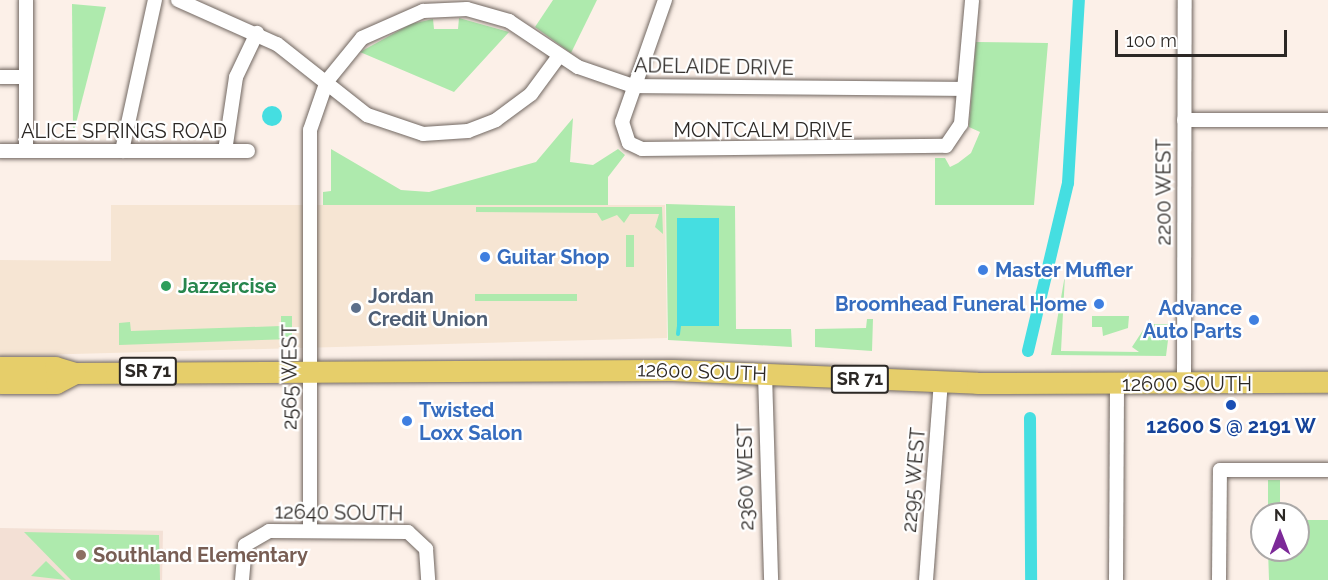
<!DOCTYPE html>
<html>
<head>
<meta charset="utf-8">
<style>
	body { margin:0 }
	#map { position:relative; width:1328px; height:580px; overflow:hidden; background:#fcf0e8; font-family:Raleway,sans-serif }
	div>[style] { position:absolute }
	[style*='--x'] { left:calc(var(--x)*1px); top:calc(var(--y)*1px); width:calc(var(--w)*1px); rotate:calc(var(--a)*1deg) }
	.commercial>* { inset:0; background:#f6e5d3 }
	.built>* { inset:0; background:#f3e0d5; transform-origin:0 0 }
	.green>* { inset:0; background:#aeeaad; transform-origin:0 0 }
	.water>* { inset:0; background:#45dee1; transform-origin:0 0 }
	.round { border-radius:50% }
	.stream>* { height:4px; margin:-2px; padding:0 2px; transform-origin:2px; border-radius:2px; background:#45dee1 }
	.canal>* { height:12px; margin:-6px; padding:0 6px; transform-origin:6px; border-radius:6px; background:#45dee1 }
	.roads { filter:drop-shadow(0 0 2px #716761) drop-shadow(0 0 2px #716761) }
	.street>* { height:14px; margin:-7px; padding:0 7px; transform-origin:7px; border-radius:7px; background:#fff }
	.primary>* { height:21px; margin:-10.5px; padding:0 10.5px; transform-origin:10.5px; border-radius:10.5px; background:#e6ce6a }
	.dots>* { width:16px; height:16px; translate:-50% -50%; box-sizing:border-box; border:3px solid #fff; border-radius:50% }
	span { translate:-50% -50%; white-space:nowrap; text-align:center; line-height:1.15; -webkit-text-stroke:4.5px #fff; paint-order:stroke }
	.shield-label span { padding:2px 4px; background:#fff; border:2px solid; border-radius:4px; -webkit-text-stroke-width:0 }
	.shield-label { font-size:18px; color:#2c2825; font-weight:700 }
	.street-label { font-size:20px; color:#2c2825 }
	.shop-label { font-size:20px; color:#366cbe; font-weight:700 }
	.left { translate:0 -50%; text-align:left }
	.right { translate:-100% -50%; text-align:right }
	.leisure-label { font-size:20px; color:#27864d; font-weight:700 }
	.service-label { font-size:20px; color:#4e5e75; font-weight:700 }
	.transit-label { font-size:20px; color:#164399; font-weight:700 }
	.education-label { font-size:20px; color:#785e54; font-weight:700 }
	.north { position:absolute; left:1250px; top:502px; width:60px; height:60px; box-sizing:border-box; background:#fff; border:2px solid #aba9a8; border-radius:50%; rotate:0deg; font-size:16px; font-weight:700; line-height:24px; text-align:center; color:#2c2825 }
	.north::after { content:''; display:block; margin:auto; width:21px; height:27px; background:#7c2998; clip-path:polygon(50% 0,100% 100%,50% 72%,0 100%) }
	.scale { position:absolute; left:1115px; top:30px; width:172px; height:27px; box-sizing:border-box; border:3px solid #2c2825; border-top:0; padding-left:8px; font-size:18px; line-height:21px; white-space:nowrap; color:#2c2825; -webkit-text-stroke:4px #fff; paint-order:stroke }
</style>
</head>
<body>
<div id="map">
	<div class="commercial">
		<div style="clip-path:polygon(111px 205px,665px 205px,667px 338px,0 356px,0 260px,111px 261px)"></div>
	</div>
	<div class="built">
		<div style="left:0;top:528px;width:163px;height:52px;rotate:1deg"></div>
	</div>
	<div class="green">
		<div style="clip-path:polygon(553px 0,597px 0,571px 53px,535px 27px)"></div>
		<div style="clip-path:polygon(72px 4px,106px 7px,74px 131px,73px 131px)"></div>
		<div style="clip-path:polygon(459px 18px,509px 32px,454px 92px,360px 52px,411px 24px,433px 19px,434px 29px,458px 29px)"></div>
		<div style="clip-path:polygon(976px 42px,1048px 43px,1034px 205px,935px 205px,935px 158px,945px 158px,950px 167px,958px 163px,971px 153px,980px 132px,969px 127px)"></div>
		<div style="clip-path:polygon(573px 118px,570px 162px,593px 165px,618px 149px,625px 155px,608px 177px,608px 205px,323px 205px,323px 192px,331px 191px,331px 149px,401px 190px,429px 192px,536px 162px)"></div>
		<div style="clip-path:polygon(666px 204px,735px 206px,736px 329px,791px 329px,792px 347px,668px 340px)"></div>
		<div style="clip-path:polygon(476px 207px,662px 207px,663px 234px,655px 227px,659px 214px,630px 214px,624px 223px,617px 215px,602px 221px,597px 213px,476px 212px)"></div>
		<div style="left:634px;top:235px;width:32px;height:8px;rotate:90deg"></div>
		<div style="clip-path:polygon(1065px 275px,1061px 351px,1139px 352px,1132px 347px,1147px 324px,1170px 324px,1166px 356px,1051px 355px)"></div>
		<div style="left:475px;top:294px;width:102px;height:7px"></div>
		<div style="clip-path:polygon(281px 316px,292px 316px,292px 339px,119px 345px,119px 323px,130px 322px,131px 331px,281px 326px)"></div>
		<div style="clip-path:polygon(1092px 316px,1129px 316px,1128px 328px,1103px 336px,1102px 327px,1092px 327px)"></div>
		<div style="clip-path:polygon(867px 319px,873px 319px,872px 351px,815px 347px,815px 329px,866px 328px)"></div>
		<div style="left:1268px;top:480px;width:12px;height:34px"></div>
		<div style="clip-path:polygon(1298px 520px,1328px 520px,1328px 580px,1269px 580px,1268px 550px,1298px 550px)"></div>
		<div style="clip-path:polygon(24px 532px,159px 535px,160px 580px,71px 580px)"></div>
		<div style="clip-path:polygon(46px 561px,66px 580px,31px 576px)"></div>
	</div>
	<div class="water">
		<div class="round" style="left:262px;top:106px;width:20px;height:20px"></div>
		<div style="left:677px;top:218px;width:42px;height:108px"></div>
	</div>
	<div class="stream">
		<div style="--x:678;--y:334;--w:8;--a:-83"></div>
	</div>
	<div class="canal">
		<div style="--x:1028;--y:351;--w:173;--a:-76.6"></div>
		<div style="--x:1068;--y:183;--w:183;--a:-86.6"></div>
		<div style="--x:1030;--y:418;--w:162;--a:89.6"></div>
	</div>
	<div class="roads">
		<div class="street">
			<div style="--x:178;--y:0;--w:108;--a:24"></div>
			<div style="--x:277;--y:44;--w:115;--a:38.3"></div>
			<div style="--x:367;--y:115;--w:59;--a:18.7"></div>
			<div style="--x:423;--y:134;--w:45;--a:-3.8"></div>
			<div style="--x:468;--y:131;--w:30;--a:-21"></div>
			<div style="--x:496;--y:120;--w:44;--a:-36.6"></div>
			<div style="--x:531;--y:94;--w:47;--a:-53.6"></div>
			<div style="--x:665;--y:0;--w:129;--a:109.4"></div>
			<div style="--x:622;--y:122;--w:22;--a:72"></div>
			<div style="--x:629;--y:143;--w:14;--a:25"></div>
			<div style="--x:642;--y:149;--w:304;--a:-0.6"></div>
			<div style="--x:946;--y:146;--w:27;--a:-56"></div>
			<div style="--x:961;--y:124;--w:124;--a:-84.9"></div>
			<div style="--x:0;--y:77;--w:26;--a:0"></div>
			<div style="--x:1184;--y:120;--w:144;--a:0"></div>
			<div style="--x:0;--y:151;--w:248;--a:0"></div>
			<div style="--x:26;--y:151;--w:151;--a:-90"></div>
			<div style="--x:122;--y:151;--w:155;--a:-77.7"></div>
			<div style="--x:225;--y:151;--w:75;--a:-81.5"></div>
			<div style="--x:236;--y:77;--w:49;--a:-64.5"></div>
			<div style="--x:765;--y:374;--w:206;--a:88.3"></div>
			<div style="--x:1184;--y:385;--w:385;--a:-89.9"></div>
			<div style="--x:310;--y:531;--w:401;--a:-90"></div>
			<div style="--x:310;--y:130;--w:52;--a:-70.9"></div>
			<div style="--x:327;--y:81;--w:55;--a:-50.9"></div>
			<div style="--x:362;--y:38;--w:67;--a:-23.9"></div>
			<div style="--x:423;--y:11;--w:44;--a:-2.6"></div>
			<div style="--x:467;--y:9;--w:44;--a:15.9"></div>
			<div style="--x:509;--y:21;--w:83;--a:33.7"></div>
			<div style="--x:578;--y:67;--w:58;--a:19.1"></div>
			<div style="--x:633;--y:86;--w:331;--a:0.5"></div>
			<div style="--x:242;--y:580;--w:35;--a:-85"></div>
			<div style="--x:245;--y:545;--w:28;--a:-30"></div>
			<div style="--x:269;--y:531;--w:139;--a:0.4"></div>
			<div style="--x:408;--y:532;--w:25;--a:43"></div>
			<div style="--x:426;--y:549;--w:31;--a:86"></div>
			<div style="--x:926;--y:580;--w:199;--a:-85.7"></div>
			<div style="--x:1116;--y:580;--w:195;--a:-89.7"></div>
			<div style="--x:1219;--y:580;--w:110;--a:-89.5"></div>
			<div style="--x:1220;--y:470;--w:108;--a:0"></div>
		</div>
		<div class="primary">
			<div style="--x:0;--y:367;--w:55;--a:0"></div>
			<div style="--x:55;--y:367;--w:21;--a:17"></div>
			<div style="--x:75;--y:373;--w:597;--a:-0.29"></div>
			<div style="--x:672;--y:370;--w:305;--a:2.4"></div>
			<div style="--x:977;--y:383;--w:351;--a:-0.2"></div>
			<div style="--x:0;--y:383;--w:56;--a:0"></div>
			<div style="--x:56;--y:383;--w:21;--a:-28"></div>
		</div>
	</div>
	<div class="dots">
		<div style="left:485px;top:257px;background:#3f7fe0"></div>
		<div style="left:983px;top:270px;background:#3f7fe0"></div>
		<div style="left:166px;top:286px;background:#2e9e5b"></div>
		<div style="left:1099px;top:304px;background:#3f7fe0"></div>
		<div style="left:356px;top:308px;background:#5c6f8a"></div>
		<div style="left:1254px;top:320px;background:#3f7fe0"></div>
		<div style="left:1231px;top:405px;background:#1a4fb4"></div>
		<div style="left:407px;top:421px;background:#3f7fe0"></div>
		<div style="left:81px;top:555px;background:#8d6e63"></div>
	</div>
	<div class="shield-label">
		<span style="left:148px;top:371px">SR 71</span>
		<span style="left:860px;top:379px">SR 71</span>
	</div>
	<div class="street-label">
		<span style="left:714px;top:67px;rotate:1deg">ADELAIDE DRIVE</span>
		<span style="left:763px;top:130px">MONTCALM DRIVE</span>
		<span style="left:124px;top:131px">ALICE SPRINGS ROAD</span>
		<span style="left:1164px;top:192px;rotate:-90deg">2200 WEST</span>
		<span style="left:702px;top:372px;rotate:2deg">12600 SOUTH</span>
		<span style="left:290px;top:377px;rotate:-90deg">2565 WEST</span>
		<span style="left:1187px;top:384px">12600 SOUTH</span>
		<span style="left:746px;top:477px;rotate:-91deg">2360 WEST</span>
		<span style="left:914px;top:480px;rotate:-85deg">2295 WEST</span>
		<span style="left:339px;top:513px;rotate:1deg">12640 SOUTH</span>
	</div>
	<div class="shop-label">
		<span class="left" style="left:497px;top:257px">Guitar Shop</span>
		<span class="left" style="left:995px;top:270px">Master Muffler</span>
		<span class="right" style="left:1087px;top:304px">Broomhead Funeral Home</span>
		<span class="right" style="left:1242px;top:320px">Advance<br>Auto Parts</span>
		<span class="left" style="left:419px;top:422px">Twisted<br>Loxx Salon</span>
	</div>
	<div class="leisure-label">
		<span class="left" style="left:178px;top:286px">Jazzercise</span>
	</div>
	<div class="service-label">
		<span class="left" style="left:368px;top:308px">Jordan<br>Credit Union</span>
	</div>
	<div class="transit-label">
		<span style="left:1231px;top:426px">12600 S @ 2191 W</span>
	</div>
	<div class="education-label">
		<span class="left" style="left:93px;top:555px">Southland Elementary</span>
	</div>
	<div class="north">N</div>
	<div class="scale">100 m</div>
</div>
</body>
</html>
